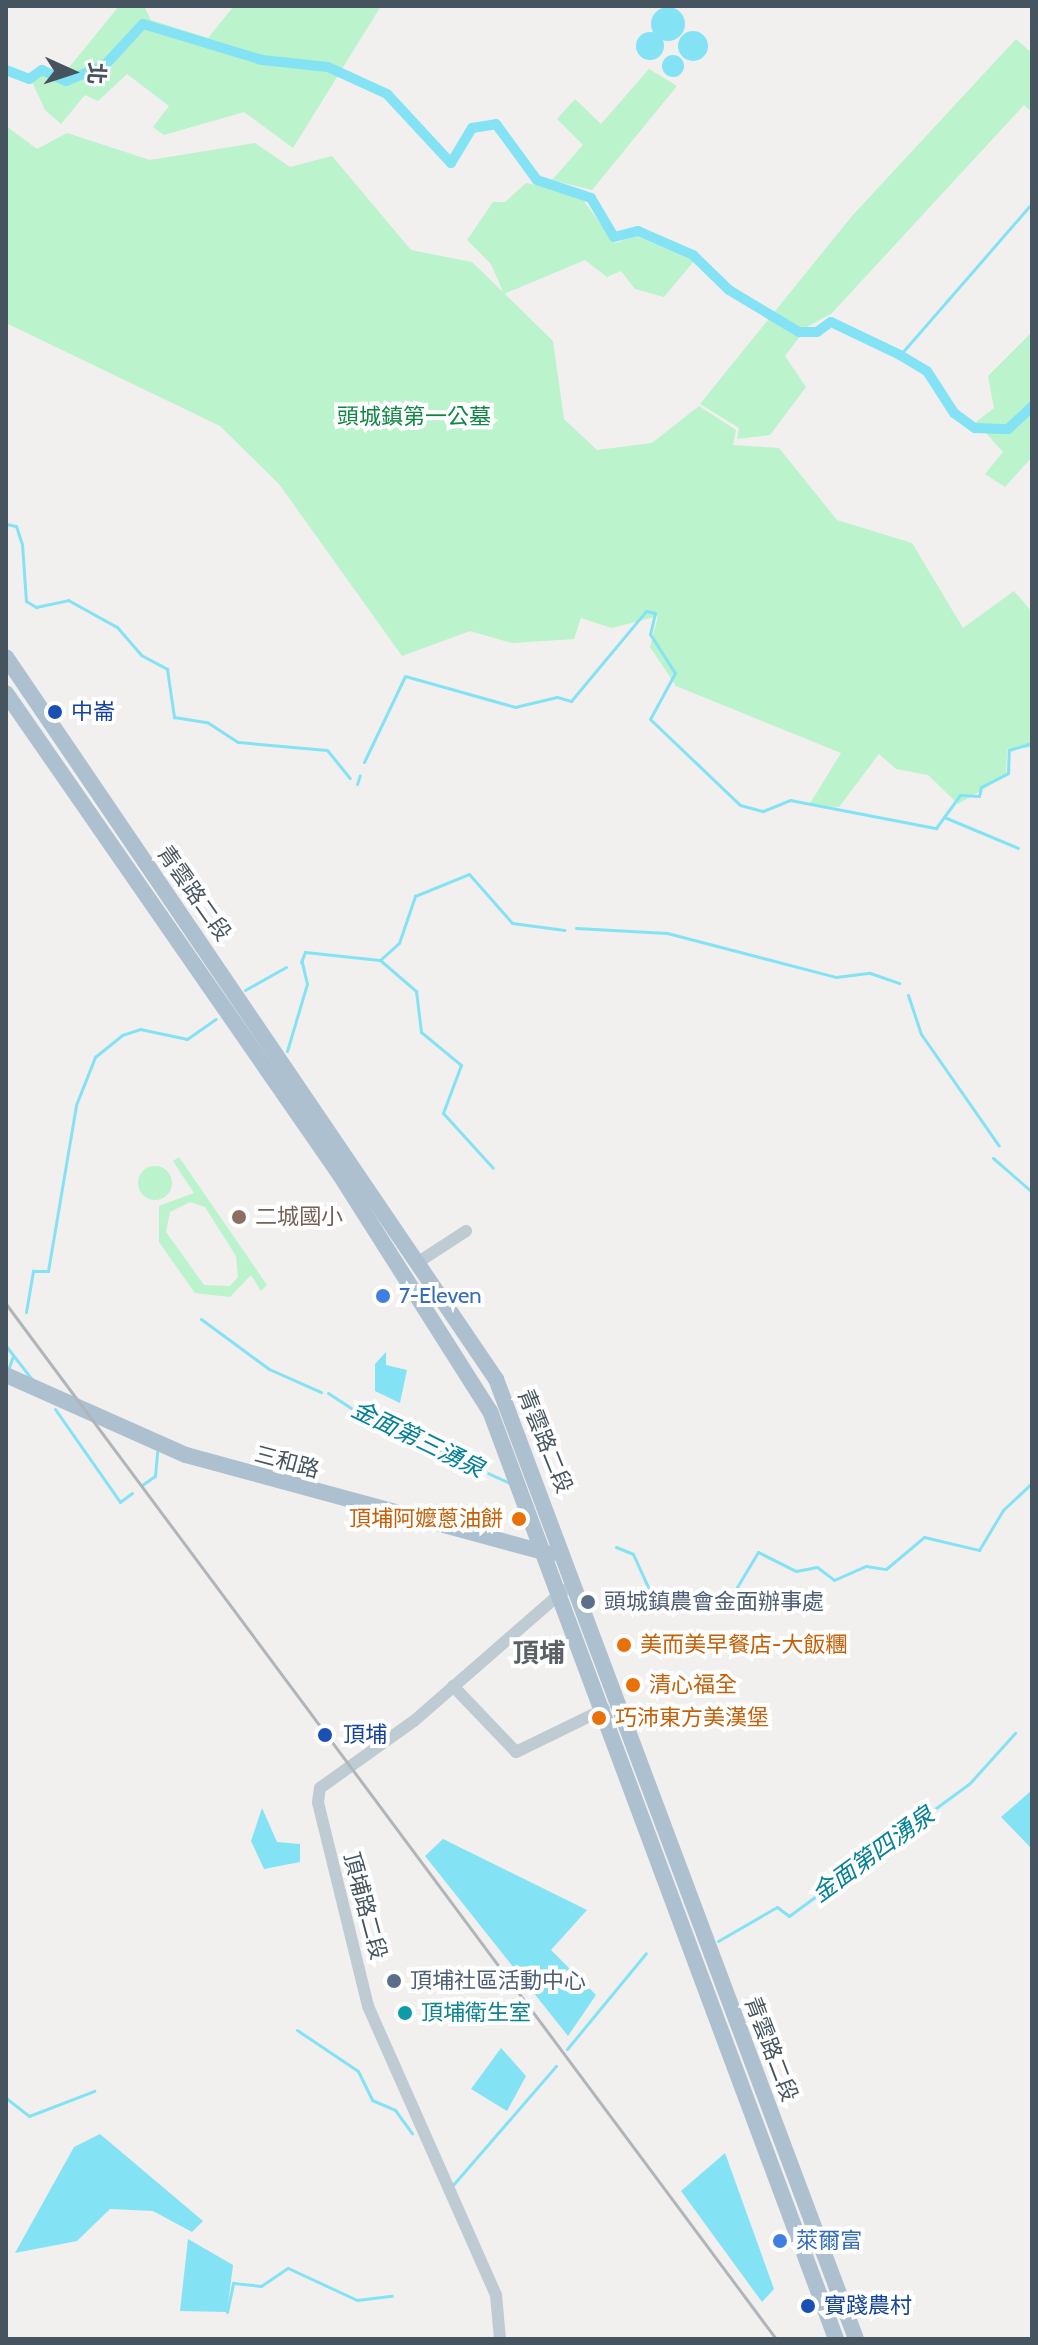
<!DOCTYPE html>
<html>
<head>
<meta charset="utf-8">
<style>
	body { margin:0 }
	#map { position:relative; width:1038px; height:2345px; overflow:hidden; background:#f2efef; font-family:Cabin,"Noto Sans TC",sans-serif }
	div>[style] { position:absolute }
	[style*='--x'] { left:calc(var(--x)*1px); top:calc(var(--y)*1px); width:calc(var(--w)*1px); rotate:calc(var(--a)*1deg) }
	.green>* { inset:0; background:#baf3cc }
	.round { border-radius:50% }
	.water>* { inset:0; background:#83e3f4 }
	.stream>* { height:3px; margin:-1.5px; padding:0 1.5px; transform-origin:1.5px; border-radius:1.5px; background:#83e3f4 }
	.canal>* { height:10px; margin:-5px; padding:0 5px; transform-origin:5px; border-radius:5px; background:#83e3f4 }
	.minor>* { height:12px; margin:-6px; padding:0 6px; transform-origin:6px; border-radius:6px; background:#becbd2 }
	.major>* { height:16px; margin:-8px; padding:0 8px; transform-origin:8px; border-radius:8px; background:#acc0d0 }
	.rail>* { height:3px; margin:-1.5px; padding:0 1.5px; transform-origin:1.5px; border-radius:1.5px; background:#b0b5ba }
	.dots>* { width:22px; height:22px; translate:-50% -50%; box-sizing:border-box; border:4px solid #fff; border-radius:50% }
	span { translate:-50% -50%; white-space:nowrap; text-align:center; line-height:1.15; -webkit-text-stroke:8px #fff; paint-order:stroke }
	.park-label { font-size:22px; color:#0f8744 }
	.transit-label { font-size:22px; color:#164399 }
	.left { translate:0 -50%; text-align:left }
	.street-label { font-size:22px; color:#45545e }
	.education-label { font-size:22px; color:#785e54 }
	.shop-label { font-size:22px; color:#366cbe }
	.food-label { font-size:22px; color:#c56008 }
	.right { translate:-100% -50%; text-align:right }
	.service-label { font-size:22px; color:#4e5e75 }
	.culture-label { font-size:22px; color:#0d838f }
	.water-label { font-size:24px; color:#037f96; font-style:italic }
	.quarter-label { font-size:26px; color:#5b6065; font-weight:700 }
	.frame { position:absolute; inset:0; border:8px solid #45545e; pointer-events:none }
	.north { position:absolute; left:32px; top:32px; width:80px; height:80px; -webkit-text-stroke:6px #fff; paint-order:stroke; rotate:93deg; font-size:22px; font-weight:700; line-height:32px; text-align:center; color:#45545e }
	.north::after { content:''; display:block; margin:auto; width:28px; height:36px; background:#45545e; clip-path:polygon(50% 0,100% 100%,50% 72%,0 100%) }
</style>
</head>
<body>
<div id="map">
	<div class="green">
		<div style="clip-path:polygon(119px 6px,144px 6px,151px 20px,208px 38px,234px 6px,381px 6px,293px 148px,244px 112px,164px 135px,153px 127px,169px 106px,127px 74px,98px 101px,85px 95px,61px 124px,45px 110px,29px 75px,63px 75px)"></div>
		<div style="clip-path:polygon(1016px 39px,1032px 53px,1032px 112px,1024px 105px,832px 313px,807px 327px,785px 356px,806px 387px,770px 435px,737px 439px,739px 428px,700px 404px,852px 216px)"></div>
		<div style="clip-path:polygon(649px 69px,677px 86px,592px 190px,552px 180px,583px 145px,557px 119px,575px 99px,601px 124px)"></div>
		<div style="clip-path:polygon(6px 126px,37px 149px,67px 133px,150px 160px,255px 143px,290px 167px,332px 156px,411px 250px,472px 262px,553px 341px,564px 419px,597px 450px,652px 443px,699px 406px,736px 430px,733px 445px,779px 448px,837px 520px,912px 543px,963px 628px,1014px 591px,1032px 612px,1032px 747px,1007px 750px,1006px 776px,958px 804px,928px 775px,896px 769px,879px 754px,839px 807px,809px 805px,841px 753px,676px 686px,650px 647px,658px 616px,612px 628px,581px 618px,574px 639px,512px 643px,470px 631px,402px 656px,279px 484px,220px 426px,6px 323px)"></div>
		<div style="clip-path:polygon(526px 183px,577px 192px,615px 243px,636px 236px,694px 261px,664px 297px,635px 289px,621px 271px,607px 277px,585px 260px,504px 294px,491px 264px,467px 240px,493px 202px,505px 202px)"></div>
		<div style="clip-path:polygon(1032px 332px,1032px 457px,1005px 487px,985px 474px,1003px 452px,976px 422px,994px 408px,988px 376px)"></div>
		<div style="clip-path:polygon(evenodd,179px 1157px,267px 1285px,261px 1291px,251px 1275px,230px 1297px,195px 1293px,159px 1242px,159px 1206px,194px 1193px,173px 1161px,179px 1157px,190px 1202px,205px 1207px,236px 1256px,238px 1277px,230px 1286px,204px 1285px,166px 1232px,170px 1212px,190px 1202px)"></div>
		<div class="round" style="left:138px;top:1166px;width:34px;height:34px"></div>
	</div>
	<div class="water">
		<div class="round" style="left:651px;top:7px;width:34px;height:34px"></div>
		<div class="round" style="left:678px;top:31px;width:30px;height:30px"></div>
		<div class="round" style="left:636px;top:32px;width:28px;height:28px"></div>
		<div class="round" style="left:662px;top:55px;width:22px;height:22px"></div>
		<div style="clip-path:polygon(386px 1352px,386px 1365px,407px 1370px,400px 1403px,375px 1391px,375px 1364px)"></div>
		<div style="clip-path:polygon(1032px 1790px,1032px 1849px,1001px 1817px)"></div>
		<div style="clip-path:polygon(262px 1808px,277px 1842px,300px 1844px,300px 1862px,264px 1869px,251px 1841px)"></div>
		<div style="clip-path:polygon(443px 1839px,587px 1910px,551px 1950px,596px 1995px,568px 2036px,425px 1856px)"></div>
		<div style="clip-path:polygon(501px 2048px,526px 2076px,507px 2111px,471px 2089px)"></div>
		<div style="clip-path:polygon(100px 2134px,203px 2221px,192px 2232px,153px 2211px,110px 2209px,77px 2241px,15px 2253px,74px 2147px)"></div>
		<div style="clip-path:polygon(725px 2153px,774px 2289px,762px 2302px,681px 2191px)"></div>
		<div style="clip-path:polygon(188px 2239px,233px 2265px,227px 2312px,180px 2311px)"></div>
	</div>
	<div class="stream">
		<div style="--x:900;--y:355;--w:201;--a:-49"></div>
		<div style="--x:6;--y:524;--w:10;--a:11"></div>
		<div style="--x:16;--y:526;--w:19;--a:72"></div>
		<div style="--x:22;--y:544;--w:57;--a:86"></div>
		<div style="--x:26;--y:601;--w:12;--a:31"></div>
		<div style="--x:36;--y:607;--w:33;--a:-12"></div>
		<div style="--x:68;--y:600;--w:56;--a:28.9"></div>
		<div style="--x:117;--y:627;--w:37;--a:49"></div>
		<div style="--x:141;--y:655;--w:30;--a:28"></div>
		<div style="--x:167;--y:669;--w:49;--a:81.7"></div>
		<div style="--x:174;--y:717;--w:33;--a:9"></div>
		<div style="--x:207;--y:722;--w:37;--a:33"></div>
		<div style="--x:238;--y:742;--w:89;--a:5.1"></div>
		<div style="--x:327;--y:750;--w:36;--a:51"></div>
		<div style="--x:364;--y:762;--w:95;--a:-64.5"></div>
		<div style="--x:405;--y:676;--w:114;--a:15.7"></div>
		<div style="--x:515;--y:707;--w:43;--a:-13.4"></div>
		<div style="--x:557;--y:697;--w:15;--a:16"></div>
		<div style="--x:571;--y:701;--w:117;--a:-50.2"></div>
		<div style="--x:646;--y:611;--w:9;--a:13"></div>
		<div style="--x:655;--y:613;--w:22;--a:103"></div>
		<div style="--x:650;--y:634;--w:46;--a:57.3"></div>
		<div style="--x:675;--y:673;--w:52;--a:118.5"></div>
		<div style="--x:650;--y:719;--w:124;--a:43.7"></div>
		<div style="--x:740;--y:805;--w:24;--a:15"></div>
		<div style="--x:763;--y:811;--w:29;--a:-22"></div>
		<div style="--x:790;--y:800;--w:149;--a:10.9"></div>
		<div style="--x:936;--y:828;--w:41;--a:-54"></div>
		<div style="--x:960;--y:795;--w:19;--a:3"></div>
		<div style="--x:979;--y:796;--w:9;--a:-77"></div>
		<div style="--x:981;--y:787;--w:30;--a:-27"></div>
		<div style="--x:1008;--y:773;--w:23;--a:-88"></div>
		<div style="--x:1009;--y:750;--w:24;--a:-17"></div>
		<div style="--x:357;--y:784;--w:9;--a:-72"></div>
		<div style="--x:944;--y:817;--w:80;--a:22.7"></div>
		<div style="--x:576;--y:928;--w:91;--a:3.1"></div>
		<div style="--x:667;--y:933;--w:175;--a:14.6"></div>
		<div style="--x:836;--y:977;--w:34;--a:-7"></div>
		<div style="--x:870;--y:973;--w:31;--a:19"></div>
		<div style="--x:380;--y:960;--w:48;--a:40.7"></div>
		<div style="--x:416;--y:991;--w:41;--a:83"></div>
		<div style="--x:421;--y:1032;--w:52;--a:39.5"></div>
		<div style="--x:461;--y:1065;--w:51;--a:110.6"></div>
		<div style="--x:443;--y:1113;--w:74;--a:47.7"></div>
		<div style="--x:301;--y:962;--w:11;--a:-68"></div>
		<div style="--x:305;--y:952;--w:75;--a:6.1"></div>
		<div style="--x:380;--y:960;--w:25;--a:-42"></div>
		<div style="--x:399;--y:943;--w:50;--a:-71.2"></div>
		<div style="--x:415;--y:896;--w:58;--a:-22.2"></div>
		<div style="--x:469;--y:874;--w:65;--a:48.7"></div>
		<div style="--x:512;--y:923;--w:53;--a:7.5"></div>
		<div style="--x:245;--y:990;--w:47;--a:-29.3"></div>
		<div style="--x:908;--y:995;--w:41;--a:71.6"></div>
		<div style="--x:921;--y:1034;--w:136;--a:55.1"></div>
		<div style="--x:287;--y:1051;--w:70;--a:-73.4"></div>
		<div style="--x:307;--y:984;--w:23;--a:-103"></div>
		<div style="--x:993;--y:1158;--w:52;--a:41.1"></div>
		<div style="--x:26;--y:1312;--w:42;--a:-80.3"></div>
		<div style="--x:33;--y:1271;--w:15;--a:0"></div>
		<div style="--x:48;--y:1271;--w:168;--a:-80.4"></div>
		<div style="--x:76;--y:1105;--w:52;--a:-68.4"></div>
		<div style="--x:95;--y:1057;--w:35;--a:-39"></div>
		<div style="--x:122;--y:1035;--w:19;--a:-18"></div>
		<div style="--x:140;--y:1029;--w:48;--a:12"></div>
		<div style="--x:187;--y:1039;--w:35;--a:-35"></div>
		<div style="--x:201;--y:1319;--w:84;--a:36.3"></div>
		<div style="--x:269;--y:1369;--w:57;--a:23.9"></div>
		<div style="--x:6;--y:1346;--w:41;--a:52"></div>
		<div style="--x:9;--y:1367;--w:12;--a:-70"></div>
		<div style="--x:328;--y:1393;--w:48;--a:33"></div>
		<div style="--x:368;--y:1419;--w:156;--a:24.3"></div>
		<div style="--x:55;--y:1409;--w:113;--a:55"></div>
		<div style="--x:120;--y:1502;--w:15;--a:-37"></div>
		<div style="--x:142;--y:1485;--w:16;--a:-35"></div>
		<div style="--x:155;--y:1476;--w:24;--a:-85"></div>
		<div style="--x:616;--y:1547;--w:18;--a:22"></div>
		<div style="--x:633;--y:1554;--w:48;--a:65.6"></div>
		<div style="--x:653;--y:1598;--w:70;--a:11.5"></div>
		<div style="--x:722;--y:1612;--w:70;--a:-59"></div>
		<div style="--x:758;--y:1552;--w:42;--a:26.6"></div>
		<div style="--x:796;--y:1571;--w:21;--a:-11"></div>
		<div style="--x:817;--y:1567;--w:21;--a:37"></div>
		<div style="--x:834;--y:1580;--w:35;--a:-24"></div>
		<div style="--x:866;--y:1566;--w:20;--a:9"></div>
		<div style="--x:886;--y:1569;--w:50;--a:-40.1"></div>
		<div style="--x:924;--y:1537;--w:57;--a:13.3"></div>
		<div style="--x:979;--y:1550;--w:47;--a:-59"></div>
		<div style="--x:1003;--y:1510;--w:40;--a:-43"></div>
		<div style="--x:718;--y:1941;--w:68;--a:-30"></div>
		<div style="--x:777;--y:1907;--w:15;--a:37"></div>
		<div style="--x:789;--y:1916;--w:223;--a:-36.3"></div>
		<div style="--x:969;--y:1784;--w:69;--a:-48"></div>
		<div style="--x:297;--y:2030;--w:73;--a:33.9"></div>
		<div style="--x:358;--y:2071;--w:32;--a:64"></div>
		<div style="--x:372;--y:2100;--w:25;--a:23"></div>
		<div style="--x:395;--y:2110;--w:29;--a:54"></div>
		<div style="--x:567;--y:2049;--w:124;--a:-50.5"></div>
		<div style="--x:6;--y:2098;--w:29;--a:38"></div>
		<div style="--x:29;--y:2116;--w:70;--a:-21"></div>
		<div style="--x:452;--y:2186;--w:159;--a:-49.1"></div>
		<div style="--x:227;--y:2312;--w:30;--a:-78"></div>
		<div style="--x:233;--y:2283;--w:28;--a:6"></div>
		<div style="--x:261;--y:2286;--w:32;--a:-34"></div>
		<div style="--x:288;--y:2268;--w:76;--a:24.9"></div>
		<div style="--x:357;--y:2300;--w:35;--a:-7"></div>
	</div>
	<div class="canal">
		<div style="--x:6;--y:70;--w:25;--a:21"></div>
		<div style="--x:29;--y:79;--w:16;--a:-35"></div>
		<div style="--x:42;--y:70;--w:26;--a:25"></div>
		<div style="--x:66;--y:81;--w:42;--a:-22.3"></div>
		<div style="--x:105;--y:65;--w:56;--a:-47.2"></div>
		<div style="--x:143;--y:24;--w:124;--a:16.8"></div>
		<div style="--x:262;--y:60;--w:66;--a:6.1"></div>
		<div style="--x:328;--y:67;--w:65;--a:24.6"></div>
		<div style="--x:387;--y:94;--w:94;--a:47.2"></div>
		<div style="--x:451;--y:163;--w:41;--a:-59"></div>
		<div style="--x:472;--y:128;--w:24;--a:-9"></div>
		<div style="--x:496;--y:124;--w:69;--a:53.8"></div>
		<div style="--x:537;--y:180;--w:57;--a:18.4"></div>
		<div style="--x:591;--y:198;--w:45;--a:59.5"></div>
		<div style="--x:614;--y:237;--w:25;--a:-14"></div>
		<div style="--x:638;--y:231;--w:60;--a:23.6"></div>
		<div style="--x:693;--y:255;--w:50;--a:44.2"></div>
		<div style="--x:729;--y:290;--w:82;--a:31"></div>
		<div style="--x:799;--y:332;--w:18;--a:0"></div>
		<div style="--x:817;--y:332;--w:17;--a:-36"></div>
		<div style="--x:831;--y:322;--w:76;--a:25.6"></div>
		<div style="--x:900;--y:355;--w:31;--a:31"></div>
		<div style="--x:927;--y:371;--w:50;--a:57.3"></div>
		<div style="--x:954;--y:413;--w:26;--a:36"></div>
		<div style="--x:975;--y:428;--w:33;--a:2"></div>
		<div style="--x:1008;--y:429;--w:33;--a:-43"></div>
	</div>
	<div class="minor">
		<div style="--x:420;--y:1261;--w:55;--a:-33.1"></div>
		<div style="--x:453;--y:1686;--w:91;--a:46.3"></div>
		<div style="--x:516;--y:1752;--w:98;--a:-26"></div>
		<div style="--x:500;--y:2339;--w:44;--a:-95.2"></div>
		<div style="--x:496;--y:2295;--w:316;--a:-113.9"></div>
		<div style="--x:368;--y:2006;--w:210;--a:-103.8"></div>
		<div style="--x:318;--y:1802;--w:14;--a:-82"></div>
		<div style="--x:320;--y:1788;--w:115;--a:-35.5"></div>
		<div style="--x:414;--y:1721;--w:199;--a:-41.1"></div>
	</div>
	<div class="major">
		<div style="--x:6;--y:657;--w:873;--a:55.84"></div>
		<div style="--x:496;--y:1379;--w:1025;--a:69.44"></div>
		<div style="--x:6;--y:693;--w:586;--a:55.28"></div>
		<div style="--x:340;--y:1175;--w:280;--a:57.6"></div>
		<div style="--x:490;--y:1411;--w:990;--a:69.55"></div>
		<div style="--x:6;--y:1375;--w:197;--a:24"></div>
		<div style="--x:186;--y:1455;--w:378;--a:15.2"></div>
	</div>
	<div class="rail">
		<div style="--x:6;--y:1304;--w:1290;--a:53.35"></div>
	</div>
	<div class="dots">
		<div style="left:55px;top:712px;background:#1a4fb4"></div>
		<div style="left:239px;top:1217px;background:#8d6e63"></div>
		<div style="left:383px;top:1296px;background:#3f7fe0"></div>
		<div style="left:519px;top:1519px;background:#e8710a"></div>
		<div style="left:588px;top:1602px;background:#5c6f8a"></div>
		<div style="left:624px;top:1645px;background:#e8710a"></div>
		<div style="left:633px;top:1685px;background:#e8710a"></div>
		<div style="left:599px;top:1718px;background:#e8710a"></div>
		<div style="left:325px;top:1735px;background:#1a4fb4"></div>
		<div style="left:394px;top:1981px;background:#5c6f8a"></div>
		<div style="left:405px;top:2013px;background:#0f9aa8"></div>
		<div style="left:780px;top:2241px;background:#3f7fe0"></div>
		<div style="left:808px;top:2306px;background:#1a4fb4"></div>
	</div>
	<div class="park-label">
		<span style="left:414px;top:417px">頭城鎮第一公墓</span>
	</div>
	<div class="transit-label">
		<span class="left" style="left:71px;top:712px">中崙</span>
		<span class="left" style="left:343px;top:1735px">頂埔</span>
		<span class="left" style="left:824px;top:2306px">實踐農村</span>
	</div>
	<div class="street-label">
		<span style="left:194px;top:893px;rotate:55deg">青雲路二段</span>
		<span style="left:545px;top:1441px;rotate:68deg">青雲路二段</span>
		<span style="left:287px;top:1462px;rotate:15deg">三和路</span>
		<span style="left:365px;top:1906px;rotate:75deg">頂埔路二段</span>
		<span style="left:771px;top:2049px;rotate:69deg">青雲路二段</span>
	</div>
	<div class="education-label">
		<span class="left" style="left:255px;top:1217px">二城國小</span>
	</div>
	<div class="shop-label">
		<span class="left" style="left:399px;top:1296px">7-Eleven</span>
		<span class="left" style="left:796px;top:2241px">萊爾富</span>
	</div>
	<div class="food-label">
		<span class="right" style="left:503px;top:1519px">頂埔阿嬤蔥油餅</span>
		<span class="left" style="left:640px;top:1645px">美而美早餐店-大飯糰</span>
		<span class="left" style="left:649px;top:1685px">清心福全</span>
		<span class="left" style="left:615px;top:1718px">巧沛東方美漢堡</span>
	</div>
	<div class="service-label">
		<span class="left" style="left:604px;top:1602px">頭城鎮農會金面辦事處</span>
		<span class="left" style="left:410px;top:1981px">頂埔社區活動中心</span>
	</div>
	<div class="culture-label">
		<span class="left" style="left:421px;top:2013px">頂埔衛生室</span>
	</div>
	<div class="water-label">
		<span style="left:418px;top:1439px;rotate:26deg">金面第三湧泉</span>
		<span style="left:873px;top:1854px;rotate:-36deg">金面第四湧泉</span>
	</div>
	<div class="quarter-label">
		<span style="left:539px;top:1654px">頂埔</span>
	</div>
	<div class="frame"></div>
	<div class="north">北</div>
</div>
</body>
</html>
